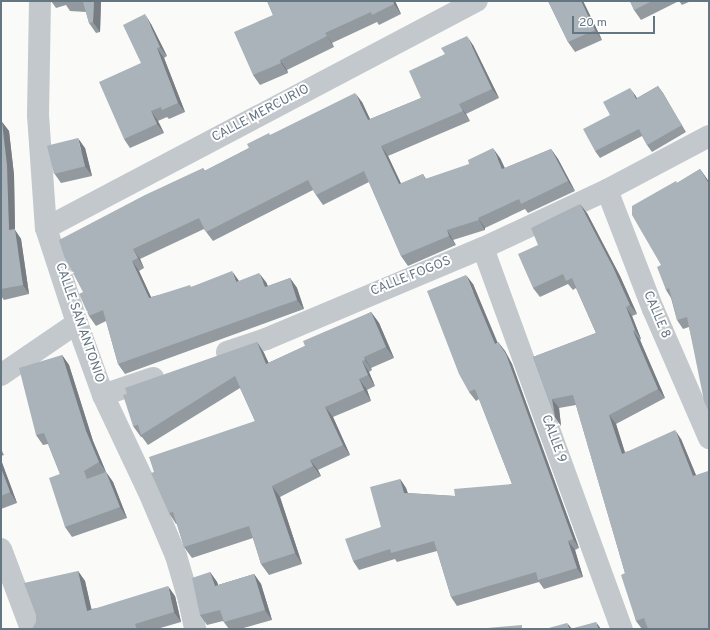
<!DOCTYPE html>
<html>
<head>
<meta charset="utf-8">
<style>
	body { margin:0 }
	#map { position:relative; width:710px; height:630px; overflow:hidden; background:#fafaf8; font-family:Overpass,sans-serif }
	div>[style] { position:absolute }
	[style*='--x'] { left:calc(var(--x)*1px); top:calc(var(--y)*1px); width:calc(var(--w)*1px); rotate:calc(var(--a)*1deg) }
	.minor>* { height:22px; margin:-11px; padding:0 11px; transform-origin:11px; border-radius:11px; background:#c3c8cc }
	.wall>* { inset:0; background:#929a9f }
	.shaded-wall>* { inset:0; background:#777d82 }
	.building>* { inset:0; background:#aab3b9; transform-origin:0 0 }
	span { translate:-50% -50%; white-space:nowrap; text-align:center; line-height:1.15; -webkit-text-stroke:4px #fff; paint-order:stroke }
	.street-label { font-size:13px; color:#657683 }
	.frame { position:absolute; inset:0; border:2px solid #657683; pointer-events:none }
	.scale { position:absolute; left:572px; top:16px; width:83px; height:18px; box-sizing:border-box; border:2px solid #657683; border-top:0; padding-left:5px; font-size:12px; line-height:14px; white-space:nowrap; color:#657683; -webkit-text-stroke:3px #fff; paint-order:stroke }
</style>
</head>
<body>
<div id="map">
	<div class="minor">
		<div style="--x:40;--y:1;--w:114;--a:91"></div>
		<div style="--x:38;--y:115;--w:113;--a:86"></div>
		<div style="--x:46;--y:228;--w:100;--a:71.9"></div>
		<div style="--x:77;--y:323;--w:77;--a:70.1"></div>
		<div style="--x:103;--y:395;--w:105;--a:64.7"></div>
		<div style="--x:148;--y:490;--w:72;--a:67"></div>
		<div style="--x:176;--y:556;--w:46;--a:73.5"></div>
		<div style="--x:189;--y:600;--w:30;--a:78"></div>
		<div style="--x:607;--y:190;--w:128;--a:68.9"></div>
		<div style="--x:653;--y:309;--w:141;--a:66.5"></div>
		<div style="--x:46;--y:228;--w:487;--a:-27.8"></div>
		<div style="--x:483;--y:248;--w:406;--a:70"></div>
		<div style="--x:227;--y:352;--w:41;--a:-18.4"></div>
		<div style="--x:266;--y:339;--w:235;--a:-22.8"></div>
		<div style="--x:483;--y:248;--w:137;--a:-25.1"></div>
		<div style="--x:607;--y:190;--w:115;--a:-27.9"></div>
		<div style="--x:1;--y:375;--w:92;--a:-34.4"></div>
		<div style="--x:103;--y:395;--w:53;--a:-18.8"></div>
		<div style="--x:1;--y:549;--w:85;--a:69.4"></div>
	</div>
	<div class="wall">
		<div style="clip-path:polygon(51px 1px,101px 1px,100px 32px,96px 33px,89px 23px,86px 12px,70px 11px,66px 5px,56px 8px)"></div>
		<div style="clip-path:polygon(267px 1px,395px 1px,401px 14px,379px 25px,377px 22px,332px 43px,334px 47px,287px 70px,288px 73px,260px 85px,253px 75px,273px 15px)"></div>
		<div style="clip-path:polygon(548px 1px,583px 1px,602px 40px,575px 52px,568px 42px)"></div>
		<div style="clip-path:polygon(630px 1px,691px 1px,682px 5px,679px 1px,641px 20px,634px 10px)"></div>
		<div style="clip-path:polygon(151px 24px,167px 56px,164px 58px,185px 112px,169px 119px,167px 117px,158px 121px,164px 133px,130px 148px,124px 139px,141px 63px)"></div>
		<div style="clip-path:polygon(473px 45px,499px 98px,466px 114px,470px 121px,388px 156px,401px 184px,423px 174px,426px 179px,500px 158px,505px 168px,551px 149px,558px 159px,575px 191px,528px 213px,525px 209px,485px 228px,485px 230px,453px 240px,456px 245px,408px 266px,401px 256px,369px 182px,323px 205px,316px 195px,313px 190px,213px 241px,204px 229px,140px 259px,144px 268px,139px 271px,151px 297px,191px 287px,239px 281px,266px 282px,268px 286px,290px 278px,297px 288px,304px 309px,125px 374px,118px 364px,106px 321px,96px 326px,89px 316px,83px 292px,203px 168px,205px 171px,249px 148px,271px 135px,362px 102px,370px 119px,421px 98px)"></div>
		<div style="clip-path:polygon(658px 86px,686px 132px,652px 152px,647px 145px,642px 136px,600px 158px,595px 151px,610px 115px,635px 95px,637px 98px)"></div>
		<div style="clip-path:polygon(1px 122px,2px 122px,9px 131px,14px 175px,15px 230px,21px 239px,29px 294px,4px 300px,1px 296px)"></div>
		<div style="clip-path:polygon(85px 148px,92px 176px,61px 183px,54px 173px)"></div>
		<div style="clip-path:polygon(700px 169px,709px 182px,709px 412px,689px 327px,683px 329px,677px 320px,671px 298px,666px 290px,661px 265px,677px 183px)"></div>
		<div style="clip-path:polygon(587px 213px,620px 276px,637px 314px,632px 316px,641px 339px,640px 340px,665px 398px,616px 424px,625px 452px,681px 439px,696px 475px,648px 628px,644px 629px,642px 629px,636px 621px,625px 573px,576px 405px,559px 408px,561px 426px,555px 417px,533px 357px,596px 333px,576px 288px,573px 290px,568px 284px,540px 297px,533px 288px,538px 245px)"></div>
		<div style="clip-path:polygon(473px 284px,497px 343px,498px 342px,505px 351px,512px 364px,579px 548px,575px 550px,583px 577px,544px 589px,539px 582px,457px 606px,451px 597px,437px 551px,397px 562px,395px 559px,359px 570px,353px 561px,381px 527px,400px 479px,406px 488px,408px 493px,455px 496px,512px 484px,479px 399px,476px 401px,469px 392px)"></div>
		<div style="clip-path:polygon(371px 312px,379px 323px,394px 358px,371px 368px,372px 370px,369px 372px,375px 386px,367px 390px,371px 401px,333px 417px,350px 455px,318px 470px,321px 476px,280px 497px,302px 564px,269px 575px,261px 564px,253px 538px,192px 558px,184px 547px,177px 524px,176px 524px,169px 513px,255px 421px,240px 388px,148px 445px,142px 437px,141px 437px,133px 426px,257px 342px,264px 353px,268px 363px,305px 346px)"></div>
		<div style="clip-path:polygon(62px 355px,69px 365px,93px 441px,106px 472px,104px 473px,106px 472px,113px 482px,127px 518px,72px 537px,65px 527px,60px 474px,48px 444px,43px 445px,36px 435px)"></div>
		<div style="clip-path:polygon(1px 449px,4px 455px,1px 456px)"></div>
		<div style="clip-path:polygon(1px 460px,17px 503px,1px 509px)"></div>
		<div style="clip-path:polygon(78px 571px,85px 581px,91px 609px,175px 596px,181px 622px,157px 629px,32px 629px)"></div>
		<div style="clip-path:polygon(210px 572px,217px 582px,218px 585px,254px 574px,261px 584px,272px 620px,240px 629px,229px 629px,223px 621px,207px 625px,200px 615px)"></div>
	</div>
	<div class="shaded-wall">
		<div style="clip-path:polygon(1px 1px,2px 1px,1px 23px)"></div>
		<div style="clip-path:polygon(94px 1px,101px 1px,100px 32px,93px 22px)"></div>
		<div style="clip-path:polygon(393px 1px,395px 1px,401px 14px,394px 4px)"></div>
		<div style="clip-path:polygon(581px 1px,583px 1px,602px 40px,595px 30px)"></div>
		<div style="clip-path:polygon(145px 14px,151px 24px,167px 56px,160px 47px)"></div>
		<div style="clip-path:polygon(325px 33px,332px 43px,334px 47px,327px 36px)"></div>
		<div style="clip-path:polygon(467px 36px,473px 45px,499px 98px,492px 89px)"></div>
		<div style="clip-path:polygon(157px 48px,164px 58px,185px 112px,178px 103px)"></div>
		<div style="clip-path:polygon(280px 60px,287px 70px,288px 73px,281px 63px)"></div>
		<div style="clip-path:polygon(1px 69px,2px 85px,1px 83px)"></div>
		<div style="clip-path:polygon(658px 86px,663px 93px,686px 132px,682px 125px)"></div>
		<div style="clip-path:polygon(630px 88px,635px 95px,641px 106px,636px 99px)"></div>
		<div style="clip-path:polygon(355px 93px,362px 102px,375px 130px,368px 120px)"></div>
		<div style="clip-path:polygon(459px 104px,466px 114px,470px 121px,463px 111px)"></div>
		<div style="clip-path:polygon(151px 111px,158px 121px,164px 133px,157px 124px)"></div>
		<div style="clip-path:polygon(2px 122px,9px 131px,14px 175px,15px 230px,21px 239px,29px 294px,23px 285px,9px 230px)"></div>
		<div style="clip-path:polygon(78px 138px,85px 148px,92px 176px,85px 166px)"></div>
		<div style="clip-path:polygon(381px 146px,388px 156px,406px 194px,399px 184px)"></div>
		<div style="clip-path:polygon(493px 148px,500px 158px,509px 179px,502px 169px)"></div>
		<div style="clip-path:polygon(551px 149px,558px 159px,575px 191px,568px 181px)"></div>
		<div style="clip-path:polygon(700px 169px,709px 182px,709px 184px)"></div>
		<div style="clip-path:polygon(580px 204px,587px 213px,620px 276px,637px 314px,630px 305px)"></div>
		<div style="clip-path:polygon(478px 218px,485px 228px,485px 230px,479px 220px)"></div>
		<div style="clip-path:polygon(447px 230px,456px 245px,449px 236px)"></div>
		<div style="clip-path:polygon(133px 249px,140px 259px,144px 268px,138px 258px)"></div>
		<div style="clip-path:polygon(132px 261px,139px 271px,156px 308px,149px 298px)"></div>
		<div style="clip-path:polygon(232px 271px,239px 281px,236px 282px)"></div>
		<div style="clip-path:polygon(259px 273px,266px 282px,272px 297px,265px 287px)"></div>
		<div style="clip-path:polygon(466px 275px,473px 284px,502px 353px,495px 344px)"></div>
		<div style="clip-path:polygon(290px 278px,297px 288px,304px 309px,297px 300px)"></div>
		<div style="clip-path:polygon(626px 307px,632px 316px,641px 339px,635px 330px)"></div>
		<div style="clip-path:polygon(371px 312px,379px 323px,394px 358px,386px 347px)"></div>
		<div style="clip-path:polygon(633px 331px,640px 340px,665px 398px,658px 389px)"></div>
		<div style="clip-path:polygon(257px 342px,264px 353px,274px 374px,266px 364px)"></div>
		<div style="clip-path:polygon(498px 342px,505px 351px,512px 364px,579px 548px,573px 539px)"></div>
		<div style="clip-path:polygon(62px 355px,69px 365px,93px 441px,106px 472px,99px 462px,86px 431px)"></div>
		<div style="clip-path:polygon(364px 357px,371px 368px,372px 370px,365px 360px)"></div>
		<div style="clip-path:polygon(362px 361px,369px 372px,375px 386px,368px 375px)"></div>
		<div style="clip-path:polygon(359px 379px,367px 390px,371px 401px,364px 390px)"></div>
		<div style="clip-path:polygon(552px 399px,559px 408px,561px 426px,555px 417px)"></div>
		<div style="clip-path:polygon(325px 407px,333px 417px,350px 455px,343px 445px)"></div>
		<div style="clip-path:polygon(609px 415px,616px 424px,628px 463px,622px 454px)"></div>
		<div style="clip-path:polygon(675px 430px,681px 439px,700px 485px,693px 476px)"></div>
		<div style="clip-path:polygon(1px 460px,17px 503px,10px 492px,1px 468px)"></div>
		<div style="clip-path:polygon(310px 460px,318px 470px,321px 476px,313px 466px)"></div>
		<div style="clip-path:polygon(106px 472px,113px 482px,127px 518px,120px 507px)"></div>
		<div style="clip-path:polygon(400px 479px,406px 488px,410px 502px,404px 493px)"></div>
		<div style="clip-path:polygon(272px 486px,280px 497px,302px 564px,295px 553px)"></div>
		<div style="clip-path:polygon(568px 541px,575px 550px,583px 577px,577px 568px)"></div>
		<div style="clip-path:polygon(78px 571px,85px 581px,94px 620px,87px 611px)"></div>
		<div style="clip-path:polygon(210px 572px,217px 582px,222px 596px,215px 586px)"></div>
		<div style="clip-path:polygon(254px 574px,261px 584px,272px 620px,265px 610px)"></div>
		<div style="clip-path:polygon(168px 586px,175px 596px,181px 622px,174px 612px)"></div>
		<div style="clip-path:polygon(596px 622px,601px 629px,598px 629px)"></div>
		<div style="clip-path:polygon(567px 623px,572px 629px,569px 629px)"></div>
	</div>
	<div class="building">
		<div style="clip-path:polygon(64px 1px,94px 1px,93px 22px,89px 23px,83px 2px)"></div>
		<div style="clip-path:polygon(267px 1px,393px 1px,394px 4px,372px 15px,371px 12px,325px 33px,327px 36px,280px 60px,281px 63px,253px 75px,234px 32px,273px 15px)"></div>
		<div style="clip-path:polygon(548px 1px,581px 1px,595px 30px,568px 42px)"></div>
		<div style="clip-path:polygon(630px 1px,652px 1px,634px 10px)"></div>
		<div style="clip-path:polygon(145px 14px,160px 47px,157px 48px,178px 103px,162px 110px,161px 107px,151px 111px,157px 124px,124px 139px,99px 82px,141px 63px,123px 25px)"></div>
		<div style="clip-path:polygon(467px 36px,492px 89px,459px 104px,463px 111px,381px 146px,399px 184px,423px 174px,425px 179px,469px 164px,468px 160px,493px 148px,502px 169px,551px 149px,568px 181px,521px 204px,519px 199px,478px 218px,479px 220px,447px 230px,449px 236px,401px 256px,364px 171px,316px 195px,308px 180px,206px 232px,199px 218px,133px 249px,138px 258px,132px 261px,149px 298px,190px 285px,191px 287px,232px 271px,236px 282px,259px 273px,265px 287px,290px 278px,297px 300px,118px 364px,103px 310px,89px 316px,79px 294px,83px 292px,64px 256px,59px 240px,145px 195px,203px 168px,204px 171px,249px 148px,247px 144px,269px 133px,270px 135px,355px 93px,368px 120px,421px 98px,409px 71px,445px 54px,441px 48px)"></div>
		<div style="clip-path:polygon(658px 86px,682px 125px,647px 145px,639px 129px,595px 151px,583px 129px,610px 115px,603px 102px,630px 88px,636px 99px)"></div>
		<div style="clip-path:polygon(1px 122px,2px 122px,7px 165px,9px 230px,15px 229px,23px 285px,1px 289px)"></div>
		<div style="left:78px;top:138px;width:29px;height:32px;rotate:76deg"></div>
		<div style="clip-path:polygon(700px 169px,709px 184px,709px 412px,704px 401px,687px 317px,677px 320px,669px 288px,666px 290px,657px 267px,661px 265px,632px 215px,632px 206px,676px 181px,677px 183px)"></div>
		<div style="clip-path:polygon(580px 204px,613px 267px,630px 305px,626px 307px,635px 330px,633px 331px,658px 389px,609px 415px,622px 454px,675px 430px,693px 476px,708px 471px,709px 473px,709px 629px,648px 629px,644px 618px,636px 621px,621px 575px,625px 573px,573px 395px,552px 399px,555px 417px,533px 357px,596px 333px,572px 278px,566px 281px,563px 274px,533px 288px,518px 254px,538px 245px,531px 228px)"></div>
		<div style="clip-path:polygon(466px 275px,495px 344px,498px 342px,506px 354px,573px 539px,568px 541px,577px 568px,538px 580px,536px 572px,451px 597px,434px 541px,391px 553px,390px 549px,353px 561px,345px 539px,381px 527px,370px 487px,400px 479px,404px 493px,455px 496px,454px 489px,512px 484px,475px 389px,469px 392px,459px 374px,427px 291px)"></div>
		<div style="clip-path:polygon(371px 312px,386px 347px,364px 357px,365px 360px,362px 361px,368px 375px,359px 379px,364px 390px,325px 407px,343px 445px,310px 460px,313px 466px,272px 486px,295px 553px,261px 564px,249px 526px,184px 547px,173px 512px,169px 513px,151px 473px,154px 472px,149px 457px,255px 421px,235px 376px,141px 435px,138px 425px,133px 426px,123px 395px,127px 394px,125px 388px,257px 342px,266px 364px,305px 346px,303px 341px)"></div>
		<div style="clip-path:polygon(62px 355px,86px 431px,99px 462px,84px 471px,87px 479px,106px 472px,120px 507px,65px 527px,49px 478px,60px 474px,44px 433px,36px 435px,19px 368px)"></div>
		<div style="clip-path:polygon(1px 468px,10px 492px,1px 496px)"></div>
		<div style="clip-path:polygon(78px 571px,87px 611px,168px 586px,174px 612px,135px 624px,137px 629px,32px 629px,36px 622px,36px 615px,24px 583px)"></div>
		<div style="clip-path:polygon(210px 572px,215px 586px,254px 574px,265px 610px,224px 622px,220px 610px,200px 615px,192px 578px)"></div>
		<div style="clip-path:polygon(596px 622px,598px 629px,570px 629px)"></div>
		<div style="clip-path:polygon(567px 623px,569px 629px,545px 629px)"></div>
		<div style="clip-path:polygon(522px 625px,522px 629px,476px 629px)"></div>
	</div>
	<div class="street-label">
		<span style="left:261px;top:114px;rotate:-28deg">CALLE MERCURIO</span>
		<span style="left:411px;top:277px;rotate:-22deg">CALLE FOGOS</span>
		<span style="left:656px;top:315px;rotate:67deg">CALLE 8</span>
		<span style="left:79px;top:323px;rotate:71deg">CALLE SAN ANTONIO</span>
		<span style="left:553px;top:439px;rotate:70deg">CALLE 9</span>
	</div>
	<div class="frame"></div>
	<div class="scale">20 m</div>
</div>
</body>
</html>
